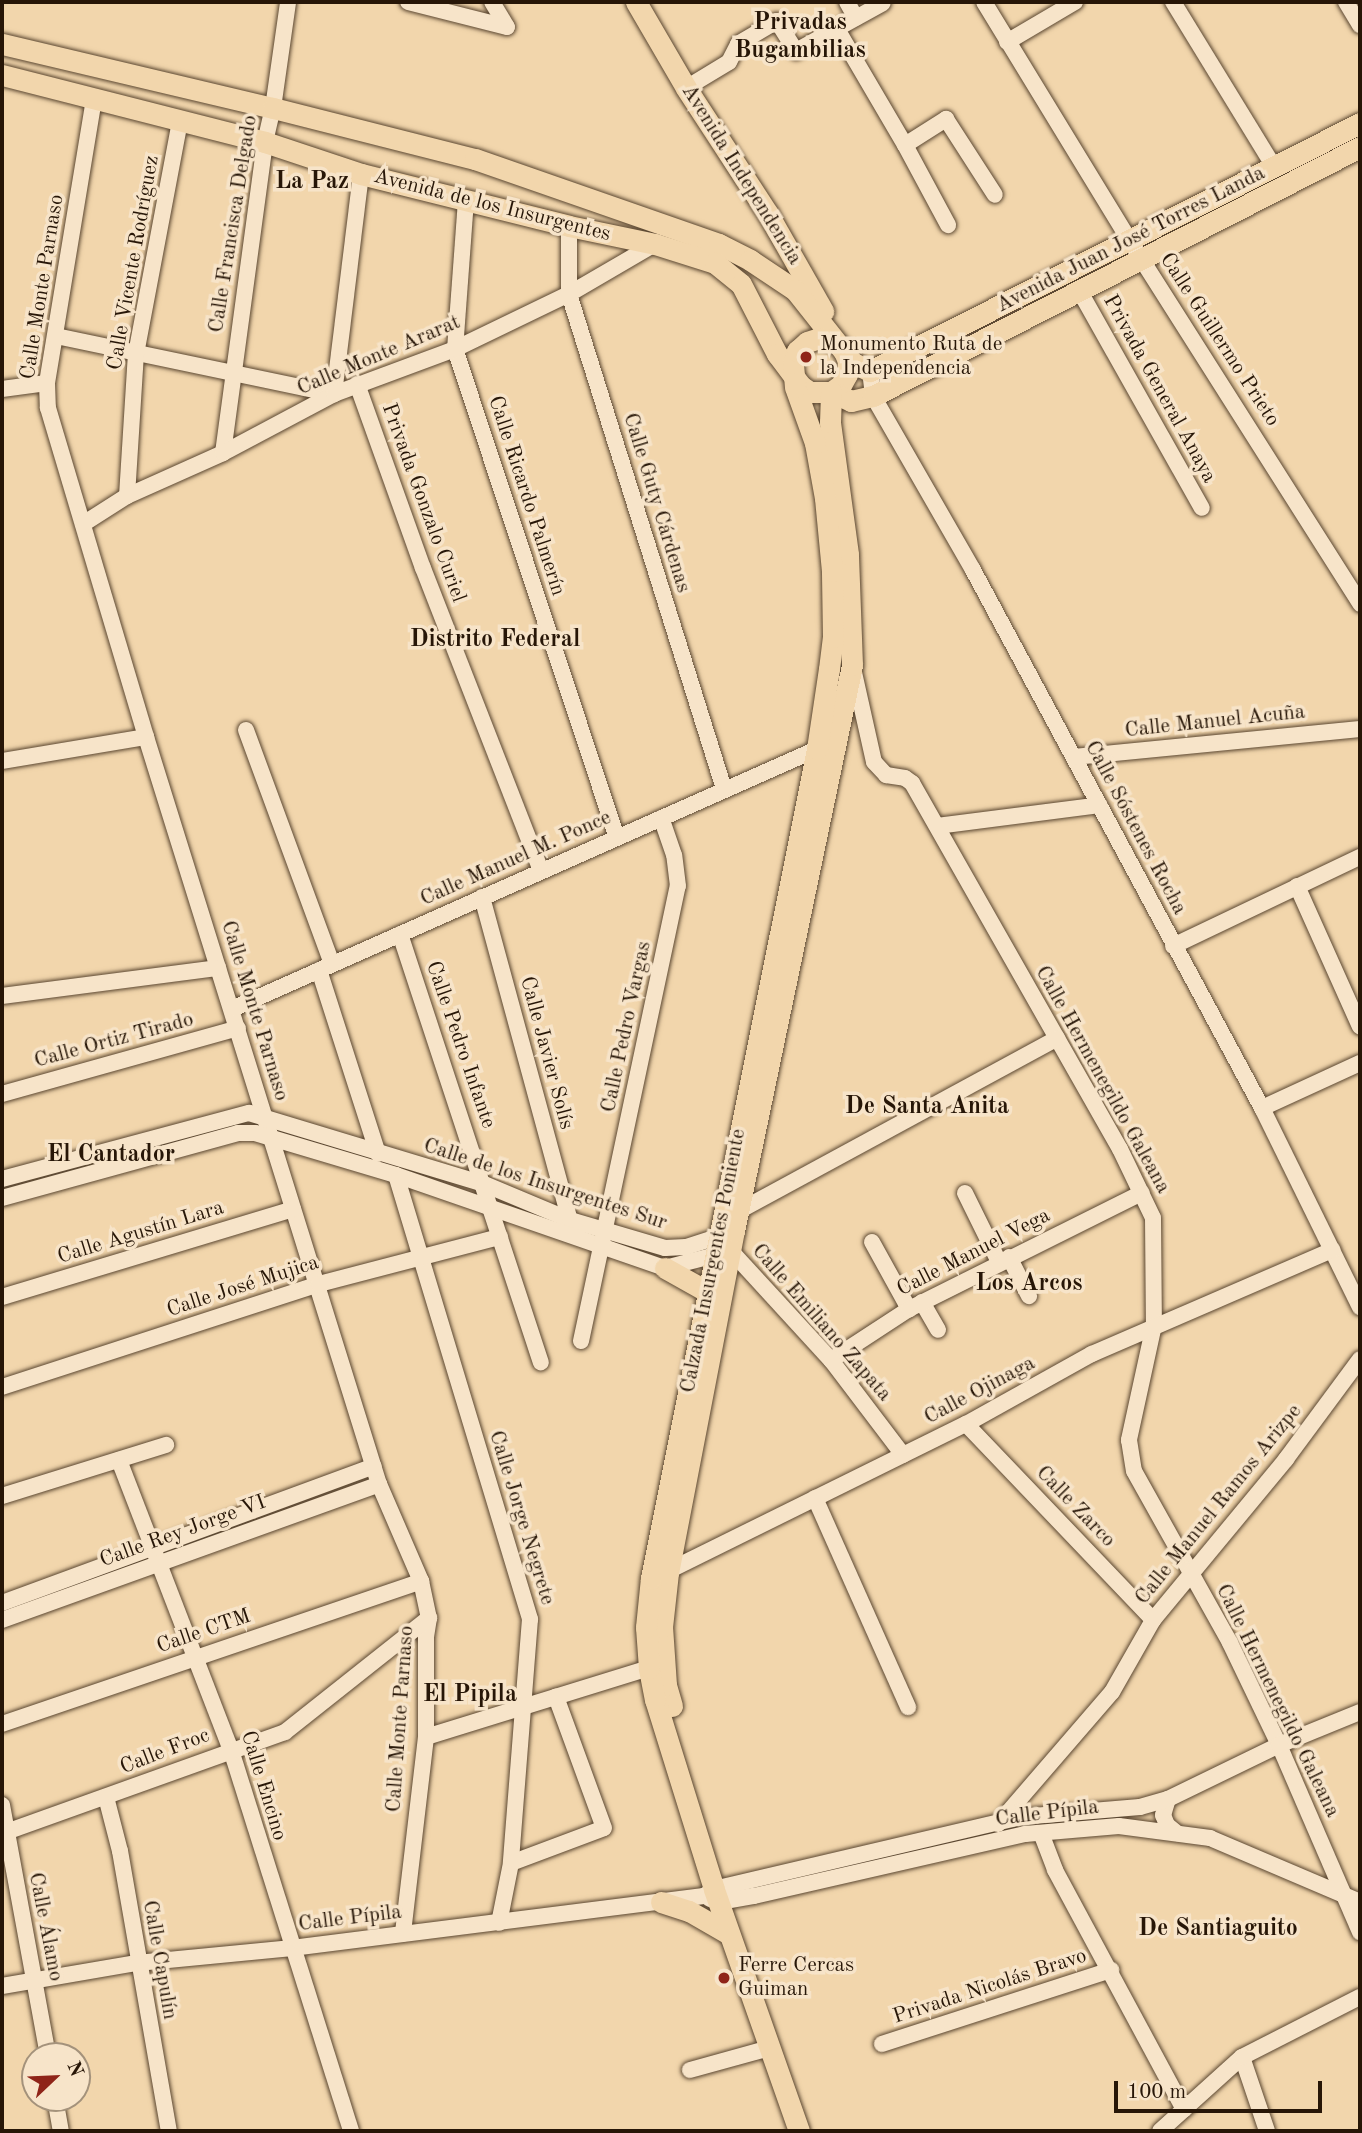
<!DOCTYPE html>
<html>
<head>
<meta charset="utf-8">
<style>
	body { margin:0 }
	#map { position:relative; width:1362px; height:2133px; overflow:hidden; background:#f2d6ac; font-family:"Old Standard TT",serif }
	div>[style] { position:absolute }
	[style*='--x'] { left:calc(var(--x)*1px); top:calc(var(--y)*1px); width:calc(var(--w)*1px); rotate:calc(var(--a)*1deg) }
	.roads { filter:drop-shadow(0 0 2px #5a4630) drop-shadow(0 0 2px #5a4630) }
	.minor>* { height:16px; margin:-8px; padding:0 8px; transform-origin:8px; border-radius:8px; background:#f7e4c9 }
	.major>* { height:21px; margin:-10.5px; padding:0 10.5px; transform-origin:10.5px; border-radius:10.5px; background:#f2d6ac }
	.dots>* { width:19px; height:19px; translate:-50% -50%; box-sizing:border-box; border:4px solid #f7e4c9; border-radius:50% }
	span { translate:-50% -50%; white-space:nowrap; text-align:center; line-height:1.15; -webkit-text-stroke:7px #f7e4c9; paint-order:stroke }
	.street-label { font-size:21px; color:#271607 }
	.poi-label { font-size:21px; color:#271607 }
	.left { translate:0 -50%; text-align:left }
	.quarter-label { font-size:24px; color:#271607; font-weight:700 }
	.frame { position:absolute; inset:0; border:4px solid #271607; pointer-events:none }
	.north { position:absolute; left:21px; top:2042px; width:70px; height:70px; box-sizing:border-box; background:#f7e4c9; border:2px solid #a4927b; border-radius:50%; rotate:67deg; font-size:19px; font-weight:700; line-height:28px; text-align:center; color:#271607 }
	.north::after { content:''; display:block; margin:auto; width:24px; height:32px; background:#8f2418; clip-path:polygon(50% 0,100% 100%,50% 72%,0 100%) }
	.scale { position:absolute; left:1114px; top:2081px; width:208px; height:32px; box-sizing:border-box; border:4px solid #271607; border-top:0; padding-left:9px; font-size:21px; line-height:24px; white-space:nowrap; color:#271607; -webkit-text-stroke:5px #f7e4c9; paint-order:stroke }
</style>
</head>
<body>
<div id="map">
	<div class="roads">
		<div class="minor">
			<div style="--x:408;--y:2;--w:102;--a:14.2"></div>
			<div style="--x:492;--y:2;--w:29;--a:59"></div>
			<div style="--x:847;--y:2;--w:18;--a:61"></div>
			<div style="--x:984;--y:2;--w:280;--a:58.6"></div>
			<div style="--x:1130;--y:241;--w:430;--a:57.6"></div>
			<div style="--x:1173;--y:2;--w:193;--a:58.5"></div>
			<div style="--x:1346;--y:2;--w:27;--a:59"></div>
			<div style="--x:837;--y:29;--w:134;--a:59.6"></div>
			<div style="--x:905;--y:145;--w:91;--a:61.7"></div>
			<div style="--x:1007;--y:42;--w:79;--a:-30.5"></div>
			<div style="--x:686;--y:88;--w:50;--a:-31.2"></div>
			<div style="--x:729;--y:62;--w:20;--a:-63"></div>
			<div style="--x:738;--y:44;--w:45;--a:-30.5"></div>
			<div style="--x:777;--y:21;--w:36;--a:58"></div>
			<div style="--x:796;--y:51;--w:99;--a:-28.9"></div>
			<div style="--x:94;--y:99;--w:288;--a:99.4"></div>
			<div style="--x:47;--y:383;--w:25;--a:88"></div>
			<div style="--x:48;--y:408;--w:343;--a:73.4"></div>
			<div style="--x:146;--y:737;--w:782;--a:72.68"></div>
			<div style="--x:379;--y:1484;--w:106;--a:66.6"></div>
			<div style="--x:421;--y:1581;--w:38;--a:78"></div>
			<div style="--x:429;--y:1618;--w:19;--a:99"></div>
			<div style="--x:426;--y:1637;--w:100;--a:90"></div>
			<div style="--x:426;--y:1737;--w:198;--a:96.7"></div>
			<div style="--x:905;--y:145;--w:49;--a:-32.4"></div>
			<div style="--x:946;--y:119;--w:90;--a:57.2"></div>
			<div style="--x:466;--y:200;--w:149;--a:94.2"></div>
			<div style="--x:455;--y:349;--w:515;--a:71.67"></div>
			<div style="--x:569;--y:226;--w:68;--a:90"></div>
			<div style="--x:569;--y:294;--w:519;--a:72.61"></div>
			<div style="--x:1079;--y:290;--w:250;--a:60.6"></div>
			<div style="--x:56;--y:336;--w:284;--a:11.8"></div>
			<div style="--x:334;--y:394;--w:222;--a:-83"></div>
			<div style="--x:870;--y:371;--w:25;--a:83"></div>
			<div style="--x:873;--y:396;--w:201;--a:60.1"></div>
			<div style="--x:973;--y:570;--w:611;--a:61.76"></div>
			<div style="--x:1262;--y:1108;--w:222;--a:63.8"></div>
			<div style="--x:357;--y:384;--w:195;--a:70.3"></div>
			<div style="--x:423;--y:568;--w:325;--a:68.7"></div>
			<div style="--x:2;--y:389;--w:45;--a:-7.6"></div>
			<div style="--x:223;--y:453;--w:314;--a:-82.3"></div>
			<div style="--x:265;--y:142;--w:35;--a:-77"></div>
			<div style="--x:273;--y:108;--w:107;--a:-81.9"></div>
			<div style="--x:127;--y:496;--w:142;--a:-86.4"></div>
			<div style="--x:136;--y:354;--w:237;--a:-79.3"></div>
			<div style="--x:83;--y:524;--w:52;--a:-32.5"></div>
			<div style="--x:127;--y:496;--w:105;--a:-24.1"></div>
			<div style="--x:223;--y:453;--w:126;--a:-28"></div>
			<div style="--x:334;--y:394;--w:129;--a:-20.4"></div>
			<div style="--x:455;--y:349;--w:127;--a:-25.8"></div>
			<div style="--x:569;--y:294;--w:99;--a:-30.2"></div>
			<div style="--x:853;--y:668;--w:96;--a:77.4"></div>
			<div style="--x:874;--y:762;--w:18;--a:47"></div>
			<div style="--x:886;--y:775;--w:19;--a:9"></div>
			<div style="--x:905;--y:778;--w:9;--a:36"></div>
			<div style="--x:912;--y:783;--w:421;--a:60.4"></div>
			<div style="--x:1120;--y:1149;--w:76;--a:64.4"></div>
			<div style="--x:1153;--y:1218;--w:107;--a:89.5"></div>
			<div style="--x:1154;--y:1325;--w:118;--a:102.3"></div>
			<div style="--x:1129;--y:1440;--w:31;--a:81"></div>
			<div style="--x:1134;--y:1471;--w:197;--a:60.8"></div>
			<div style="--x:1230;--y:1643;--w:113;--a:64.3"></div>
			<div style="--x:1279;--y:1745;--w:204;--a:66.6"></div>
			<div style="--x:246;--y:730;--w:249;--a:69.8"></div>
			<div style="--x:1074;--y:757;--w:287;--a:-5.6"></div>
			<div style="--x:2;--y:761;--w:146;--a:-9.5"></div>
			<div style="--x:937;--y:826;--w:164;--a:-7.3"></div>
			<div style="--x:1297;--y:886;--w:154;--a:65.9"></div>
			<div style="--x:482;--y:897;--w:335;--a:74.8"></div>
			<div style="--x:400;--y:934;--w:451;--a:71.8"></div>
			<div style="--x:1173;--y:946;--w:207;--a:-25.5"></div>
			<div style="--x:319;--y:970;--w:193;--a:72.2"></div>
			<div style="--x:2;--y:996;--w:218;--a:-7.4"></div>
			<div style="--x:232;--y:1009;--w:640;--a:-23.96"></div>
			<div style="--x:2;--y:1094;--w:245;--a:-15.6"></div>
			<div style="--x:1262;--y:1108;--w:108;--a:-24.7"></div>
			<div style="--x:396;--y:1175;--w:464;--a:73.2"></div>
			<div style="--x:530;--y:1619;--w:245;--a:94.5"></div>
			<div style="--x:511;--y:1863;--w:61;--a:101.3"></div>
			<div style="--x:2;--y:1179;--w:256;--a:-15"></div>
			<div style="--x:249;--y:1113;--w:245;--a:16.8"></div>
			<div style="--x:484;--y:1184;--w:93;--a:22.7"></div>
			<div style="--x:570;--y:1220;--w:99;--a:16.4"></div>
			<div style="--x:665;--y:1248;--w:21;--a:-3"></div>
			<div style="--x:686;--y:1247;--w:42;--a:-18"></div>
			<div style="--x:965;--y:1193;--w:77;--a:63.8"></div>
			<div style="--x:2;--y:1198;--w:245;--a:-15.4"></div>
			<div style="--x:238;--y:1133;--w:17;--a:0"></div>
			<div style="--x:255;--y:1133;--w:147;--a:16.6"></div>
			<div style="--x:396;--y:1175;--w:285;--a:19.1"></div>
			<div style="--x:665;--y:1268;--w:68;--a:-14.4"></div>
			<div style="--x:731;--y:1251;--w:148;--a:47.5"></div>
			<div style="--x:831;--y:1360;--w:119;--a:52.8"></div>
			<div style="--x:739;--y:1211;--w:362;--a:-28.5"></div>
			<div style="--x:872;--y:1242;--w:77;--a:61.1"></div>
			<div style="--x:1009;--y:1257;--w:44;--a:62.9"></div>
			<div style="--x:2;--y:1297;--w:304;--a:-16.8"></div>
			<div style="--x:922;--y:1302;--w:32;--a:60"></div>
			<div style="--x:581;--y:1341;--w:465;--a:-78"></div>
			<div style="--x:678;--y:886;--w:31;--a:-97"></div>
			<div style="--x:674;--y:855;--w:39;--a:-109"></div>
			<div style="--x:831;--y:1360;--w:93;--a:-33.2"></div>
			<div style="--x:909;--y:1309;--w:260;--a:-26.5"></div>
			<div style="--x:2;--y:1387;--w:333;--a:-18"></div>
			<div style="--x:319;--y:1284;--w:187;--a:-14.6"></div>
			<div style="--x:966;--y:1424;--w:271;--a:46.3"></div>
			<div style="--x:119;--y:1460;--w:311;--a:68.9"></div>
			<div style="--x:231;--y:1750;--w:399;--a:72.5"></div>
			<div style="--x:2;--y:1496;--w:172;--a:-17.3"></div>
			<div style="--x:815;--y:1498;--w:229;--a:66"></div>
			<div style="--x:660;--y:1575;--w:341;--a:-26.3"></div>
			<div style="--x:966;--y:1424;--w:144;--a:-29.1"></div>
			<div style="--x:1092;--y:1354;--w:262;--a:-23.4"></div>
			<div style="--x:2;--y:1603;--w:396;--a:-20.2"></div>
			<div style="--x:2;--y:1620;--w:401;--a:-19.8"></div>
			<div style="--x:2;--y:1724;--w:443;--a:-18.8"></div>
			<div style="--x:426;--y:1737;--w:233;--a:-17.2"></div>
			<div style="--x:106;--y:1797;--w:56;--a:75.5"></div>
			<div style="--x:120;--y:1851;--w:284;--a:80.1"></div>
			<div style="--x:1168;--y:1799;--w:17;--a:107"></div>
			<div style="--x:1163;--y:1815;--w:11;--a:68"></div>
			<div style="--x:1167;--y:1825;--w:13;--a:39"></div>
			<div style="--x:2;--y:1805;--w:255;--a:79.6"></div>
			<div style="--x:998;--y:1824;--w:174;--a:-49.2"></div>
			<div style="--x:1112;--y:1692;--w:83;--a:-60.3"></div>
			<div style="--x:1153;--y:1620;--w:209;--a:-50.4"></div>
			<div style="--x:1286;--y:1459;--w:124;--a:-53.5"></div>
			<div style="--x:6;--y:1832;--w:296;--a:-19.7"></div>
			<div style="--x:285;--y:1732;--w:184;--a:-38.4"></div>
			<div style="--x:1041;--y:1833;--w:40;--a:69"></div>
			<div style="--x:1055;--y:1870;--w:272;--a:61.7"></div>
			<div style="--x:511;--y:1863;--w:99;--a:-20.6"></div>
			<div style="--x:604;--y:1828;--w:140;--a:-110.1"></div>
			<div style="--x:710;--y:1899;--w:9;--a:18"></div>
			<div style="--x:719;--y:1902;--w:36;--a:-10"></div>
			<div style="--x:754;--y:1896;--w:278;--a:-12.9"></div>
			<div style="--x:1025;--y:1834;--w:94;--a:-4.9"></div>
			<div style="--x:1119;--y:1826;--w:92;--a:7.5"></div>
			<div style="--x:1210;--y:1838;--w:163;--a:23.1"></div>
			<div style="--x:2;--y:1986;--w:137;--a:-9.7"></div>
			<div style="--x:137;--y:1963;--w:156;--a:-5.5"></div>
			<div style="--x:292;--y:1948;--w:415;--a:-7.2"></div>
			<div style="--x:704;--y:1896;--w:12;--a:-35"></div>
			<div style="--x:714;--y:1889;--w:315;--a:-13.2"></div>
			<div style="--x:1021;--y:1817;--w:119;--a:-4.8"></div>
			<div style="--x:1140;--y:1807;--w:29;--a:-16"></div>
			<div style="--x:1168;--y:1799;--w:123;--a:-25.9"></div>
			<div style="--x:1279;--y:1745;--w:87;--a:-22.2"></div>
			<div style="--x:882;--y:2044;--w:241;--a:-17.9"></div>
			<div style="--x:1242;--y:2057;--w:78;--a:71.3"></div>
			<div style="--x:690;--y:2070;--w:83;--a:-15.4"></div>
			<div style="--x:55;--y:2098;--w:34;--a:80"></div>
			<div style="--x:1160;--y:2131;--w:110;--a:-42.1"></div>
			<div style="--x:1242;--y:2057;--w:132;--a:-27"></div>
		</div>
		<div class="major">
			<div style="--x:636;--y:2;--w:99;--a:59.8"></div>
			<div style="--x:686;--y:88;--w:150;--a:56.9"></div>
			<div style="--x:768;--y:214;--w:112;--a:60.4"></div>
			<div style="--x:2;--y:44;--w:278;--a:13.3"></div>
			<div style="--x:273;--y:108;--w:208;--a:14.2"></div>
			<div style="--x:475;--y:159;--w:258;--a:19.2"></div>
			<div style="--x:719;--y:244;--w:35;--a:27"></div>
			<div style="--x:750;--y:260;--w:54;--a:33.7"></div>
			<div style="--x:795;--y:290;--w:92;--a:51.6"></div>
			<div style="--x:852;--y:362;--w:20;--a:27"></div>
			<div style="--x:870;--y:371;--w:549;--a:-26.84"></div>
			<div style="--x:2;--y:75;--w:271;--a:14.3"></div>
			<div style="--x:265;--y:142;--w:101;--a:18.4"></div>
			<div style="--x:361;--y:174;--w:214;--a:14"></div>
			<div style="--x:569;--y:226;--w:88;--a:11.8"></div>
			<div style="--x:655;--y:244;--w:63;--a:17.6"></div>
			<div style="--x:715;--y:263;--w:33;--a:39"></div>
			<div style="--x:741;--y:284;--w:79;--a:62.8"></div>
			<div style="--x:777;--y:354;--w:40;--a:53"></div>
			<div style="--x:801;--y:386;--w:11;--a:34"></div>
			<div style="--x:810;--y:392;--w:21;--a:0"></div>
			<div style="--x:831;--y:392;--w:12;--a:-35"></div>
			<div style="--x:841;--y:385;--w:13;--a:-61"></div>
			<div style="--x:847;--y:374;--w:13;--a:-86"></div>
			<div style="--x:848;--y:361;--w:13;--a:-113"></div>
			<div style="--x:831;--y:392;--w:22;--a:24"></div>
			<div style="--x:851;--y:401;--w:23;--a:-13"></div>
			<div style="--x:873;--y:396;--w:547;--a:-27.08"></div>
			<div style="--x:665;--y:1268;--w:49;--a:29.2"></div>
			<div style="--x:672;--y:1706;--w:22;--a:-106"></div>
			<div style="--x:666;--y:1685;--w:58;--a:-93.9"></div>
			<div style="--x:662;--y:1627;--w:54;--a:-83.7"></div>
			<div style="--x:668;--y:1573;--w:348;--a:-79.1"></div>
			<div style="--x:734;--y:1231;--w:578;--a:-78.22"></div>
			<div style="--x:852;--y:665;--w:111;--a:-92.1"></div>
			<div style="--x:848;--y:554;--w:133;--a:-97.8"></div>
			<div style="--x:830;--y:422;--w:30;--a:-88"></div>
			<div style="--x:661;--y:1902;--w:29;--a:18"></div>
			<div style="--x:689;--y:1911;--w:46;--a:29.9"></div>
			<div style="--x:799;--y:2131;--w:256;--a:-109.4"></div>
			<div style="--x:714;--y:1889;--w:198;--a:-107.3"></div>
			<div style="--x:655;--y:1700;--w:33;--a:-101"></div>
			<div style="--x:649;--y:1668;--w:41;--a:-94.2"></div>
			<div style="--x:646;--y:1627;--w:49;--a:-84.2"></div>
			<div style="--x:651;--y:1578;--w:845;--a:-78.68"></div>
			<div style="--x:817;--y:749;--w:81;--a:-81.5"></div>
			<div style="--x:829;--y:669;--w:32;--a:-83"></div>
			<div style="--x:833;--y:637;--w:66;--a:-90.9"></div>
			<div style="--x:832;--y:571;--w:73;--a:-95.5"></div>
			<div style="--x:825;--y:498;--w:56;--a:-100.3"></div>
			<div style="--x:815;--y:443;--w:59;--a:-109.7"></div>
			<div style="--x:795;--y:387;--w:24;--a:-95"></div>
			<div style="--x:793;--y:363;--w:13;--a:-72"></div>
			<div style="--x:797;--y:351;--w:13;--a:-42"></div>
			<div style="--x:807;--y:342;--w:13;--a:-18"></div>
			<div style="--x:819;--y:338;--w:14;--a:12"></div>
		</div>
	</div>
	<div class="dots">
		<div style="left:806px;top:357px;background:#8f2418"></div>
		<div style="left:724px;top:1978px;background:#8f2418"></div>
	</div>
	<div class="street-label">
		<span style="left:741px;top:175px;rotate:58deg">Avenida Independencia</span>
		<span style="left:492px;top:206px;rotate:14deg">Avenida de los Insurgentes</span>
		<span style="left:234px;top:224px;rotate:-81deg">Calle Francisca Delgado</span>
		<span style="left:1131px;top:240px;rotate:-27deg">Avenida Juan José Torres Landa</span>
		<span style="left:134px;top:263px;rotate:-80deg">Calle Vicente Rodríguez</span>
		<span style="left:43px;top:287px;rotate:-81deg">Calle Monte Parnaso</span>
		<span style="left:1219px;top:340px;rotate:57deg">Calle Guillermo Prieto</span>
		<span style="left:379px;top:356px;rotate:-23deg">Calle Monte Ararat</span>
		<span style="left:1159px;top:389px;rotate:61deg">Privada General Anaya</span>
		<span style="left:526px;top:496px;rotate:72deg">Calle Ricardo Palmerín</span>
		<span style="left:423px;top:503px;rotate:70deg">Privada Gonzalo Curiel</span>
		<span style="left:656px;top:503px;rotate:73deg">Calle Guty Cárdenas</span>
		<span style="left:1215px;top:722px;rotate:-6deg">Calle Manuel Acuña</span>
		<span style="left:1135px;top:828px;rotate:62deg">Calle Sóstenes Rocha</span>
		<span style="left:516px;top:859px;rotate:-24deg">Calle Manuel M. Ponce</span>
		<span style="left:254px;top:1011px;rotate:73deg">Calle Monte Parnaso</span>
		<span style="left:627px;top:1027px;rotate:-78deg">Calle Pedro Vargas</span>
		<span style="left:114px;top:1041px;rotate:-15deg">Calle Ortiz Tirado</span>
		<span style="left:460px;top:1045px;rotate:71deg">Calle Pedro Infante</span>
		<span style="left:546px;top:1053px;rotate:75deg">Calle Javier Solís</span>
		<span style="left:1102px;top:1080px;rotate:61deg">Calle Hermenegildo Galeana</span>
		<span style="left:545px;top:1185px;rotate:18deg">Calle de los Insurgentes Sur</span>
		<span style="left:141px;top:1233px;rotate:-17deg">Calle Agustín Lara</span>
		<span style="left:974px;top:1253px;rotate:-27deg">Calle Manuel Vega</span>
		<span style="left:714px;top:1261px;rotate:-79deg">Calzada Insurgentes Poniente</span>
		<span style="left:243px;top:1287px;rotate:-18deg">Calle José Mujica</span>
		<span style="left:821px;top:1323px;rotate:49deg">Calle Emiliano Zapata</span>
		<span style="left:980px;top:1391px;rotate:-28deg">Calle Ojinaga</span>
		<span style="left:1219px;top:1505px;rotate:-51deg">Calle Manuel Ramos Arizpe</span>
		<span style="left:1075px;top:1507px;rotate:46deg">Calle Zarco</span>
		<span style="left:521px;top:1518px;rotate:73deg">Calle Jorge Negrete</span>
		<span style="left:183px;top:1532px;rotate:-20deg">Calle Rey Jorge VI</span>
		<span style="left:204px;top:1632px;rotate:-19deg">Calle CTM</span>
		<span style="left:1277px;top:1701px;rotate:64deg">Calle Hermenegildo Galeana</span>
		<span style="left:401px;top:1719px;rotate:-86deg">Calle Monte Parnaso</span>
		<span style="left:165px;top:1752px;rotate:-21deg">Calle Froc</span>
		<span style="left:263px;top:1786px;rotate:73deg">Calle Encino</span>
		<span style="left:1047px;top:1814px;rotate:-7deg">Calle Pípila</span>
		<span style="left:350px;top:1919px;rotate:-7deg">Calle Pípila</span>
		<span style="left:45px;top:1927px;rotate:79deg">Calle Álamo</span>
		<span style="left:159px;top:1960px;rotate:80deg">Calle Capulín</span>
		<span style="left:990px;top:1987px;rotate:-18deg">Privada Nicolás Bravo</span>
	</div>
	<div class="poi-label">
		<span class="left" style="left:820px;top:357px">Monumento Ruta de<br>la Independencia</span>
		<span class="left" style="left:738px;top:1978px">Ferre Cercas<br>Guiman</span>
	</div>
	<div class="quarter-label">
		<span style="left:800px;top:38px">Privadas<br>Bugambilias</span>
		<span style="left:312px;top:183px">La Paz</span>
		<span style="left:495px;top:641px">Distrito Federal</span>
		<span style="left:927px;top:1108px">De Santa Anita</span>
		<span style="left:111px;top:1156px">El Cantador</span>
		<span style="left:1029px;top:1285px">Los Arcos</span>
		<span style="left:470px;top:1696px">El Pipila</span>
		<span style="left:1218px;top:1930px">De Santiaguito</span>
	</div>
	<div class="frame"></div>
	<div class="north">N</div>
	<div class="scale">100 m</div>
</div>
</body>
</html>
